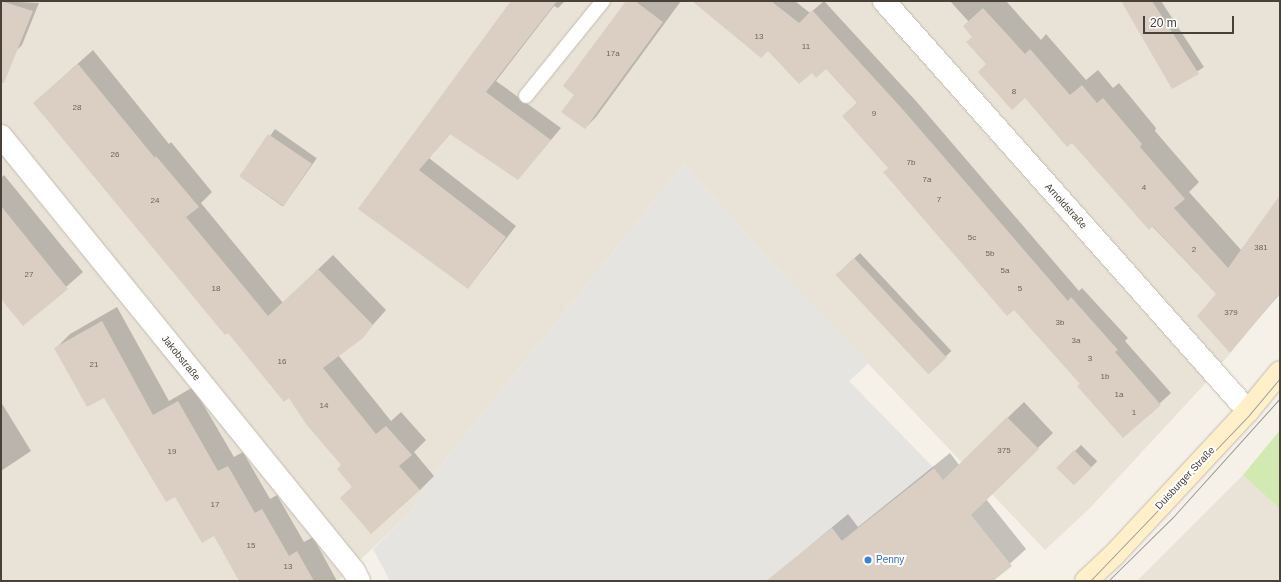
<!DOCTYPE html>
<html>
<head>
<meta charset="utf-8">
<style>
	body { margin:0 }
	#map { position:relative; width:1281px; height:582px; overflow:hidden; background:#f5f1e9; font-family:Helvetica,sans-serif }
	div>[style] { position:absolute }
	[style*='--x'] { left:calc(var(--x)*1px); top:calc(var(--y)*1px); width:calc(var(--w)*1px); rotate:calc(var(--a)*1deg) }
	.residential>* { inset:0; background:#e9e3d7 }
	.green>* { inset:0; background:#d2e9b2 }
	.parking>* { inset:0; background:#e6e4e1 }
	.shadow>* { inset:0; background:#0003; transform-origin:0 0 }
	.building>* { inset:0; background:#dacfc2; transform-origin:0 0 }
	.roads { filter:drop-shadow(0 0 1px #c3bbaf) drop-shadow(0 0 1px #c3bbaf) }
	.service>* { height:14px; margin:-7px; padding:0 7px; transform-origin:7px; border-radius:7px; background:#fff }
	.minor>* { height:22px; margin:-11px; padding:0 11px; transform-origin:11px; border-radius:11px; background:#fff }
	.secondary>* { height:22px; margin:-11px; padding:0 11px; transform-origin:11px; border-radius:11px; background:#fff0c9 }
	.tram>* { height:1px; margin:-0.5px; padding:0 0.5px; transform-origin:0.5px; border-radius:0.5px; background:#989898 }
	.dots>* { width:11px; height:11px; translate:-50% -50%; box-sizing:border-box; border:2px solid #fff; border-radius:50% }
	span { translate:-50% -50%; white-space:nowrap; text-align:center; line-height:1.15; -webkit-text-stroke:4px #fff; paint-order:stroke }
	.number-label { font-size:8px; color:#6d645a }
	.number-label span { -webkit-text-stroke-width:0 }
	.street-label { font-size:10px; color:#494137 }
	.shop-label { font-size:10px; color:#366cbe }
	.left { translate:0 -50%; text-align:left }
	.frame { position:absolute; inset:0; border:2px solid #494137; pointer-events:none }
	.scale { position:absolute; left:1143px; top:16px; width:91px; height:18px; box-sizing:border-box; border:2px solid #494137; border-top:0; padding-left:5px; font-size:12px; line-height:14px; white-space:nowrap; color:#494137; -webkit-text-stroke:3px #fff; paint-order:stroke }
</style>
</head>
<body>
<div id="map">
	<div class="residential">
		<div style="clip-path:polygon(1px 1px,1280px 1px,1280px 293px,1202px 387px,1091px 507px,1045px 550px,766px 256px,684px 164px,432px 476px,411px 512px,338px 581px,1px 581px)"></div>
		<div style="clip-path:polygon(1243px 475px,1280px 509px,1280px 581px,1137px 581px)"></div>
	</div>
	<div class="green">
		<div style="clip-path:polygon(1280px 430px,1280px 509px,1243px 475px)"></div>
	</div>
	<div class="parking">
		<div style="clip-path:polygon(684px 164px,766px 256px,869px 363px,849px 381px,934px 468px,790px 581px,390px 581px,373px 549px,411px 512px,432px 476px)"></div>
	</div>
	<div class="shadow">
		<div style="clip-path:polygon(1px 1px,39px 3px,22px 45px,15px 52px,1px 47px)"></div>
		<div style="clip-path:polygon(512px 1px,565px 1px,558px 8px,554px 6px,496px 81px,561px 128px,518px 179px,451px 133px,429px 158px,516px 226px,468px 288px,359px 208px)"></div>
		<div style="clip-path:polygon(627px 1px,681px 1px,596px 117px,585px 128px,576px 94px)"></div>
		<div style="clip-path:polygon(693px 1px,795px 1px,810px 13px,824px 1px,916px 101px,1079px 291px,1082px 288px,1128px 338px,1125px 341px,1171px 393px,1123px 437px,1081px 384px,843px 116px,858px 102px,826px 68px,812px 71px,768px 49px)"></div>
		<div style="clip-path:polygon(950px 1px,1006px 1px,1041px 40px,1046px 34px,1086px 80px,1098px 70px,1113px 88px,1119px 83px,1156px 128px,1155px 131px,1199px 182px,1189px 192px,1242px 251px,1280px 200px,1280px 294px,1230px 351px,1217px 294px,1072px 142px,1026px 96px,987px 64px,969px 22px)"></div>
		<div style="clip-path:polygon(1122px 1px,1161px 1px,1204px 67px,1173px 87px)"></div>
		<div style="clip-path:polygon(93px 50px,169px 144px,171px 142px,212px 192px,201px 203px,283px 303px,333px 255px,386px 310px,362px 337px,338px 355px,391px 421px,401px 412px,426px 440px,414px 452px,434px 476px,420px 490px,341px 498px,353px 486px,343px 465px,289px 396px,228px 331px,34px 103px)"></div>
		<div style="left:275px;top:129px;width:51px;height:59px;rotate:35deg"></div>
		<div style="clip-path:polygon(4px 175px,83px 272px,23px 325px,1px 297px,1px 178px)"></div>
		<div style="left:860px;top:253px;width:134px;height:31px;rotate:47deg"></div>
		<div style="clip-path:polygon(117px 307px,169px 401px,193px 387px,234px 457px,243px 452px,270px 499px,277px 495px,304px 542px,313px 537px,337px 581px,240px 581px,214px 535px,175px 495px,105px 396px,55px 349px,70px 334px)"></div>
		<div style="clip-path:polygon(1px 402px,31px 451px,1px 471px)"></div>
		<div style="clip-path:polygon(1024px 402px,1053px 433px,986px 499px,1026px 549px,991px 581px,791px 581px,782px 569px,848px 514px,858px 527px,950px 453px,959px 465px)"></div>
		<div style="left:1081px;top:445px;width:23px;height:33px;rotate:45deg"></div>
	</div>
	<div class="building">
		<div style="clip-path:polygon(1px 1px,33px 11px,4px 83px,1px 83px)"></div>
		<div style="clip-path:polygon(511px 1px,557px 1px,486px 92px,551px 140px,518px 180px,450px 134px,419px 170px,506px 237px,468px 289px,358px 209px)"></div>
		<div style="clip-path:polygon(626px 1px,635px 1px,663px 22px,585px 129px,561px 112px,574px 95px,563px 86px)"></div>
		<div style="clip-path:polygon(692px 1px,771px 1px,799px 23px,812px 10px,905px 112px,1068px 301px,1071px 297px,1118px 350px,1115px 352px,1161px 405px,1123px 438px,1077px 386px,1080px 384px,1014px 310px,1007px 316px,883px 172px,888px 168px,842px 116px,857px 103px,826px 69px,816px 78px,812px 73px,799px 84px,768px 51px,761px 58px)"></div>
		<div style="clip-path:polygon(1121px 1px,1152px 1px,1199px 74px,1172px 89px)"></div>
		<div style="clip-path:polygon(983px 8px,1025px 54px,1030px 49px,1070px 95px,1082px 85px,1097px 103px,1103px 98px,1142px 144px,1140px 147px,1185px 199px,1174px 208px,1228px 268px,1280px 195px,1280px 293px,1230px 353px,1197px 316px,1216px 294px,1153px 226px,1149px 230px,1072px 143px,1067px 147px,1025px 98px,1012px 110px,978px 72px,986px 64px,966px 42px,972px 37px,963px 26px)"></div>
		<div style="clip-path:polygon(78px 64px,155px 158px,156px 156px,199px 207px,186px 217px,268px 316px,318px 269px,373px 325px,363px 338px,323px 368px,376px 434px,386px 426px,412px 455px,399px 466px,420px 490px,371px 534px,340px 498px,352px 487px,337px 469px,341px 465px,306px 424px,289px 398px,284px 402px,228px 333px,225px 335px,33px 103px)"></div>
		<div style="left:268px;top:134px;width:53px;height:51px;rotate:34deg"></div>
		<div style="clip-path:polygon(1px 206px,68px 289px,23px 326px,1px 299px)"></div>
		<div style="left:854px;top:258px;width:136px;height:25px;rotate:47deg"></div>
		<div style="clip-path:polygon(102px 321px,153px 415px,178px 401px,218px 471px,228px 466px,255px 513px,262px 509px,289px 556px,297px 551px,314px 581px,239px 581px,214px 536px,202px 543px,175px 497px,166px 502px,104px 398px,87px 407px,54px 348px)"></div>
		<div style="clip-path:polygon(1007px 417px,1039px 449px,971px 515px,1012px 566px,993px 581px,766px 581px,832px 528px,842px 541px,934px 468px,943px 480px)"></div>
		<div style="left:1074px;top:450px;width:25px;height:25px;rotate:45deg"></div>
	</div>
	<div class="roads">
		<div class="service">
			<div style="--x:526;--y:96;--w:122;--a:-51"></div>
		</div>
		<div class="minor">
			<div style="--x:884;--y:1;--w:548;--a:48.4"></div>
			<div style="--x:1;--y:136;--w:560;--a:50.94"></div>
			<div style="--x:354;--y:571;--w:11;--a:63"></div>
		</div>
		<div class="secondary">
			<div style="--x:1086;--y:581;--w:38;--a:-43"></div>
			<div style="--x:1114;--y:555;--w:197;--a:-47.1"></div>
			<div style="--x:1248;--y:411;--w:50;--a:-50.6"></div>
		</div>
	</div>
	<div class="tram">
		<div style="--x:1090;--y:581;--w:230;--a:-46.2"></div>
		<div style="--x:1249;--y:415;--w:48;--a:-50"></div>
		<div style="--x:1108;--y:581;--w:91;--a:-44.6"></div>
		<div style="--x:1173;--y:517;--w:160;--a:-48"></div>
	</div>
	<div class="dots">
		<div style="left:868px;top:560px;background:#3f7fe0"></div>
	</div>
	<div class="number-label">
		<span style="left:759px;top:37px">13</span>
		<span style="left:806px;top:47px">11</span>
		<span style="left:613px;top:54px">17a</span>
		<span style="left:1014px;top:92px">8</span>
		<span style="left:77px;top:108px">28</span>
		<span style="left:874px;top:114px">9</span>
		<span style="left:115px;top:155px">26</span>
		<span style="left:911px;top:163px">7b</span>
		<span style="left:927px;top:180px">7a</span>
		<span style="left:1144px;top:188px">4</span>
		<span style="left:939px;top:200px">7</span>
		<span style="left:155px;top:201px">24</span>
		<span style="left:972px;top:238px">5c</span>
		<span style="left:1261px;top:248px">381</span>
		<span style="left:1194px;top:250px">2</span>
		<span style="left:990px;top:254px">5b</span>
		<span style="left:1005px;top:271px">5a</span>
		<span style="left:29px;top:275px">27</span>
		<span style="left:216px;top:289px">18</span>
		<span style="left:1020px;top:289px">5</span>
		<span style="left:1231px;top:313px">379</span>
		<span style="left:1060px;top:323px">3b</span>
		<span style="left:1076px;top:341px">3a</span>
		<span style="left:1090px;top:359px">3</span>
		<span style="left:282px;top:362px">16</span>
		<span style="left:94px;top:365px">21</span>
		<span style="left:1105px;top:377px">1b</span>
		<span style="left:1119px;top:395px">1a</span>
		<span style="left:324px;top:406px">14</span>
		<span style="left:1134px;top:413px">1</span>
		<span style="left:1004px;top:451px">375</span>
		<span style="left:172px;top:452px">19</span>
		<span style="left:215px;top:505px">17</span>
		<span style="left:251px;top:546px">15</span>
		<span style="left:288px;top:567px">13</span>
	</div>
	<div class="street-label">
		<span style="left:1066px;top:206px;rotate:48deg">Arnoldstraße</span>
		<span style="left:181px;top:358px;rotate:51deg">Jakobstraße</span>
		<span style="left:1185px;top:478px;rotate:-47deg">Duisburger Straße</span>
	</div>
	<div class="shop-label">
		<span class="left" style="left:876px;top:560px">Penny</span>
	</div>
	<div class="frame"></div>
	<div class="scale">20 m</div>
</div>
</body>
</html>
